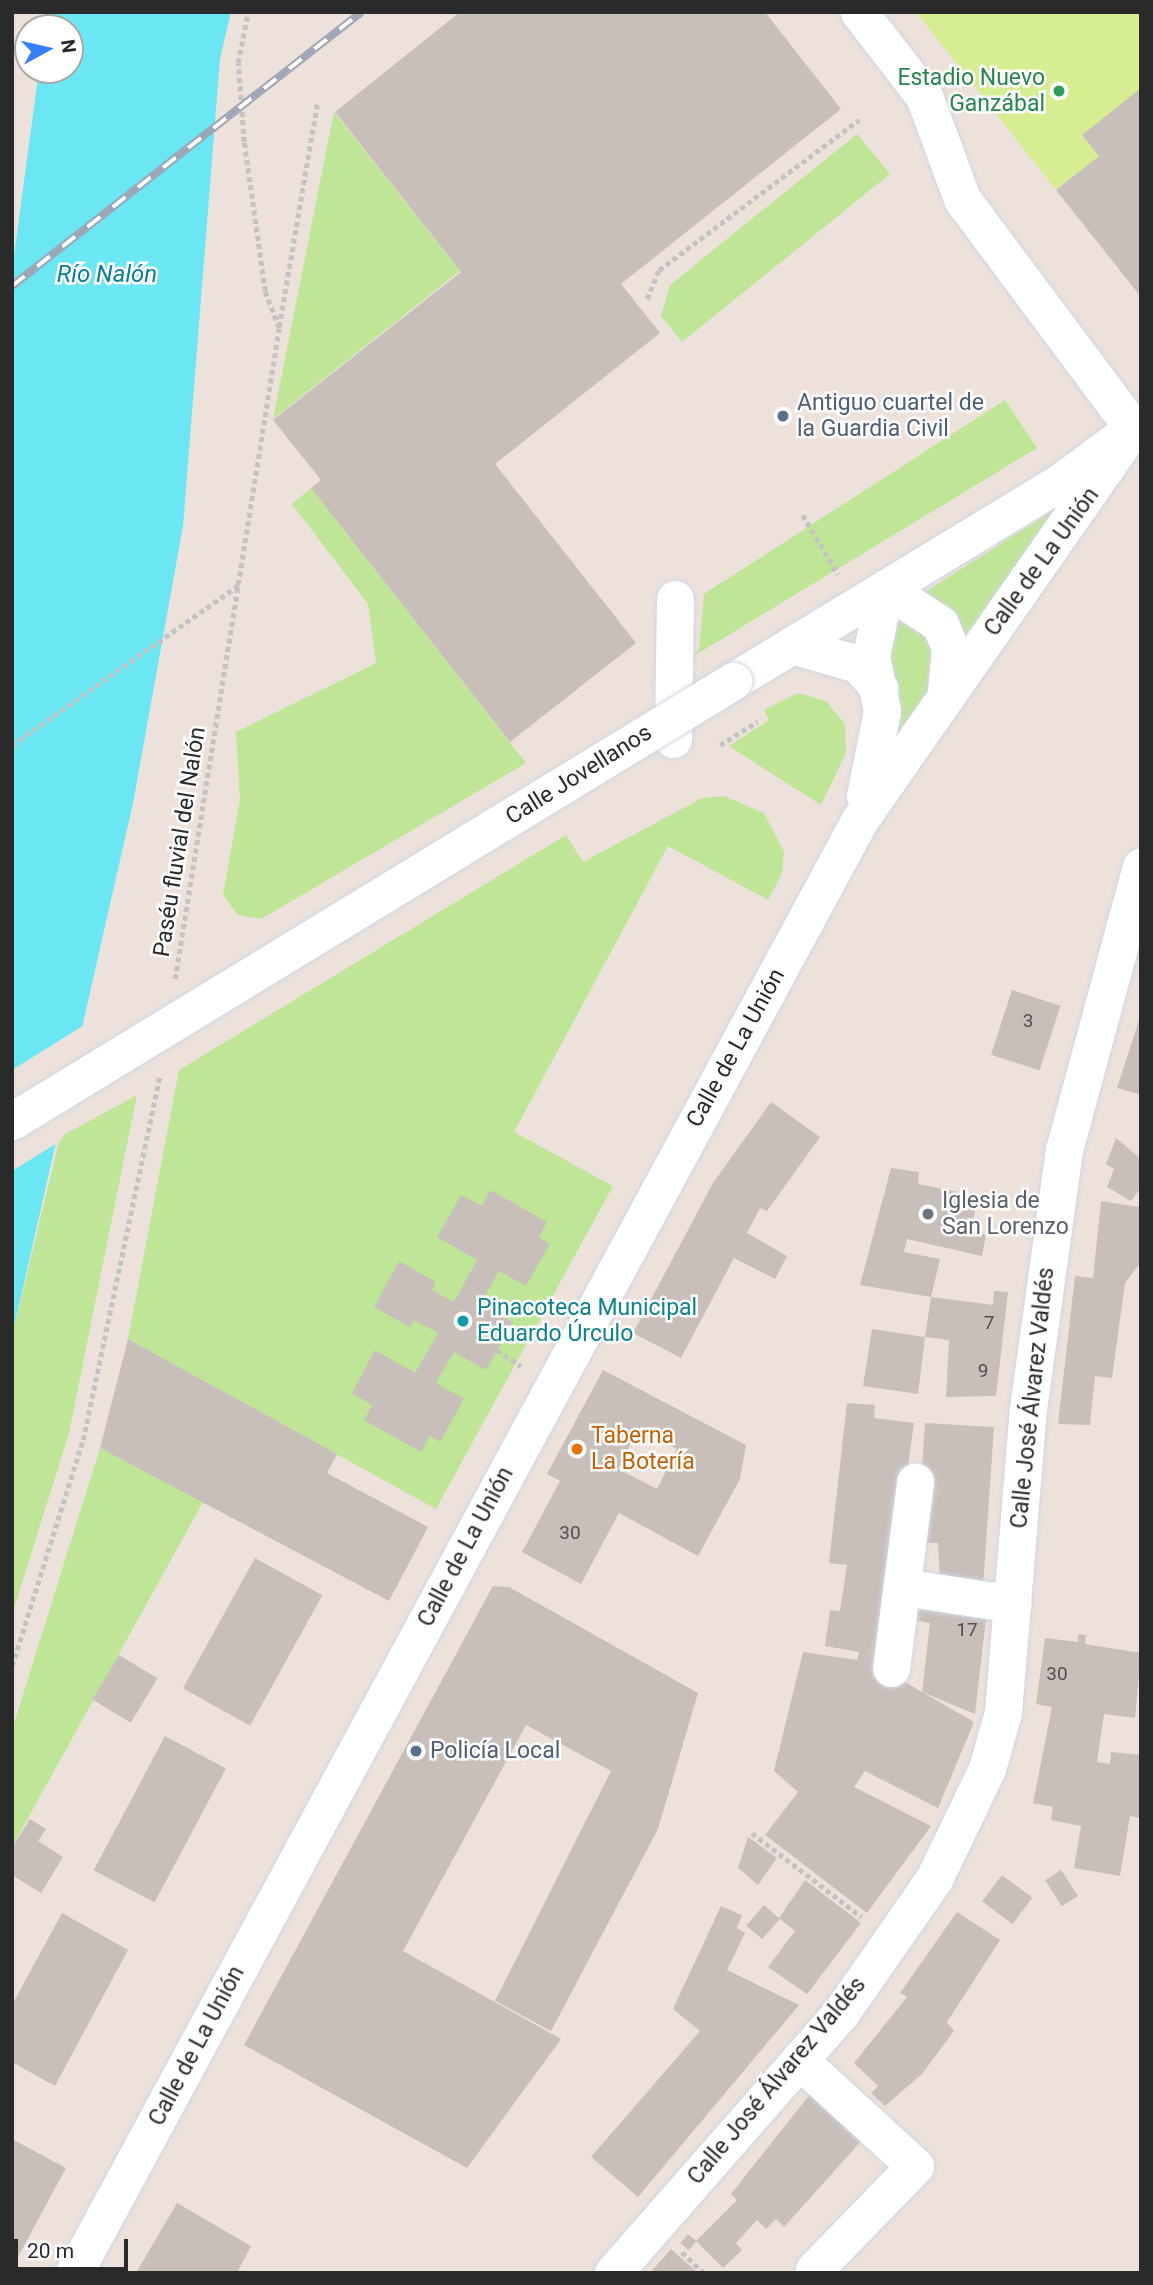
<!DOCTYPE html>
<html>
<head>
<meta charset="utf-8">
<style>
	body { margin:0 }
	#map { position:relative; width:1153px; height:2285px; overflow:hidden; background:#ede2db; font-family:Roboto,sans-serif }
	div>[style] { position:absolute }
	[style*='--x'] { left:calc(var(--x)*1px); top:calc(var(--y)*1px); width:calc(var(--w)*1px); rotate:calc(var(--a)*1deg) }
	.green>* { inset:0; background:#bfe596 }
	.pitch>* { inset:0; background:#d6ed91 }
	.water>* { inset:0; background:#6ae7f3 }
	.pier>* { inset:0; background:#ede2db }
	.building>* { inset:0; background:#c8bfbb; transform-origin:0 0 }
	.path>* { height:4.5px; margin-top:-2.25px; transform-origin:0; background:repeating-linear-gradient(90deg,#c3c3c3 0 5px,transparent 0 8.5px) }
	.roads { filter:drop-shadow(0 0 2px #d0d7e3) drop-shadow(0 0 2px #d0d7e3) }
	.minor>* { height:37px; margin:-18.5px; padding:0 18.5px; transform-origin:18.5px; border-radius:18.5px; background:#fff }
	.rail>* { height:8px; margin-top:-4px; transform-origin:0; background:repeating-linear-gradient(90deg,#fff 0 16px,#9ea5b5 0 32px); box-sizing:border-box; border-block:2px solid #9ea5b5 }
	.bridges { filter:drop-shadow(0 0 2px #d0d7e3) drop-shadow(0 0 2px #d0d7e3) }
	.minor-bridge>* { height:37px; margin:-18.5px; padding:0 18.5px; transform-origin:18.5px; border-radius:18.5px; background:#fff }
	.dots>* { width:19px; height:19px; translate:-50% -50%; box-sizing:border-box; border:4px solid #fff; border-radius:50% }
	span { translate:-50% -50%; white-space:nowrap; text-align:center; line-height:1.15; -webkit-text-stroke:5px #fff; paint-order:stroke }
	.number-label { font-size:19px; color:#524f4e }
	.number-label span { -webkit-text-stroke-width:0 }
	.leisure-label { font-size:23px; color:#27864d }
	.right { translate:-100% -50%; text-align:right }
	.service-label { font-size:23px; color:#4e5e75 }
	.left { translate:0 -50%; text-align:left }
	.street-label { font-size:23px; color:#2a2a2a }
	.worship-label { font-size:23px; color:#5b616d }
	.culture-label { font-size:23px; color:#0d838f }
	.food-label { font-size:23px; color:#c56008 }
	.water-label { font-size:24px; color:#088099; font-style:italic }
	.frame { position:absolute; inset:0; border:14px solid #2a2a2a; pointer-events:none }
	.north { position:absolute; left:14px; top:14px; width:70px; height:70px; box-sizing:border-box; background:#fff; border:2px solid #aaa; border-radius:50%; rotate:82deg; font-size:19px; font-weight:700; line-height:28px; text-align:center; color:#2a2a2a }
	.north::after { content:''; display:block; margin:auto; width:24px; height:32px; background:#367fff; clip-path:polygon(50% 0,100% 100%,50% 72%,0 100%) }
	.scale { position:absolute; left:14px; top:2239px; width:114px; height:32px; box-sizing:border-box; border:4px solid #2a2a2a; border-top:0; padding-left:9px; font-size:21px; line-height:24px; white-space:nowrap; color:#2a2a2a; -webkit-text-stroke:5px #fff; paint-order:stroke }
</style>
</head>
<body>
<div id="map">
	<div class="green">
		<div style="clip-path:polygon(334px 112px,460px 271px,273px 419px)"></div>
		<div style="clip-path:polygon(857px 134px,890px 174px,682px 342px,661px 316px,670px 285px)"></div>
		<div style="clip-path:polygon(1005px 400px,1037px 448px,689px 659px,699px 650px,704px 594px)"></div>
		<div style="clip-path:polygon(311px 488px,526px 763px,261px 919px,238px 915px,223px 895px,240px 800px,236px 732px,376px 663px,368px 604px,292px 504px)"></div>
		<div style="clip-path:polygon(1079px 494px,963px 651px,922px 594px)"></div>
		<div style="clip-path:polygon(899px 620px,926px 633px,933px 644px,929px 694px,888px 747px,887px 647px,891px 627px)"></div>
		<div style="clip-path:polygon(798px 693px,826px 701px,845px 724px,846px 753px,821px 805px,729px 746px,769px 720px,764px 710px)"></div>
		<div style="clip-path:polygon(724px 796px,764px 813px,784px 852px,782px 874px,768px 900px,668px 846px,514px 1132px,613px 1186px,436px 1509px,128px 1339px,179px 1070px,566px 835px,583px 862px,702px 798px)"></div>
		<div style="clip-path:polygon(137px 1095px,69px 1433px,12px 1615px,12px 1337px,60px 1137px)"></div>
		<div style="clip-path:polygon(100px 1448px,203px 1502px,12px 1847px,12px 1730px)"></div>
	</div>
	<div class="pitch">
		<div style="clip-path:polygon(916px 12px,1141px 12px,1141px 208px,1099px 156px,1056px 190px)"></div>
	</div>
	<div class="water">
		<div style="clip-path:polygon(46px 12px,231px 12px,220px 59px,183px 526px,133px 803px,12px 1336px,12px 271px,39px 70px,70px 70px,70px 28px,44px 28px)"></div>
	</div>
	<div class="pier">
		<div style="clip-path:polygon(86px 1024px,62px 1140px,12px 1171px,12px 1070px)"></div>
	</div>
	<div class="building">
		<div style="clip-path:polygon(460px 12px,765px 12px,841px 109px,621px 284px,660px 333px,495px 464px,636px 643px,510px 742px,311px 488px,321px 480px,273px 420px,461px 272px,335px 112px)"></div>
		<div style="clip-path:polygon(1141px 88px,1141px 297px,1056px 190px,1099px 156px,1082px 135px)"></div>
		<div style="left:1012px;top:990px;width:51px;height:68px;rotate:18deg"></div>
		<div style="clip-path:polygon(1140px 1017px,1141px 1017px,1141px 1095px,1117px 1088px)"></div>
		<div style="clip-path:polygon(771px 1102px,820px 1137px,767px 1211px,760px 1208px,747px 1233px,787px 1256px,775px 1279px,734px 1258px,681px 1358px,633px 1333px,713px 1183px)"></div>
		<div style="clip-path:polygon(1116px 1138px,1141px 1159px,1141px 1188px,1131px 1201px,1107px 1187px,1114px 1169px,1106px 1164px)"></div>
		<div style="clip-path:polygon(891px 1168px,919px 1172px,918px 1184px,978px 1196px,971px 1231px,986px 1235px,982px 1256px,907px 1239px,904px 1252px,940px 1259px,931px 1297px,860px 1285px)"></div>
		<div style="clip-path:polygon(490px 1190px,547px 1222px,539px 1237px,550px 1244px,526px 1286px,499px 1271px,480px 1304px,513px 1322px,486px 1370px,454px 1352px,436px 1383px,464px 1399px,440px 1442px,430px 1436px,421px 1452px,364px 1420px,372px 1405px,352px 1393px,375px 1350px,415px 1373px,438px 1333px,414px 1320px,410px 1327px,374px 1307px,399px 1261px,436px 1282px,432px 1290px,454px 1302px,477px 1260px,437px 1237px,461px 1195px,482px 1206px)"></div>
		<div style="clip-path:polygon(1141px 1200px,1141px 1262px,1125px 1283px,1112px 1378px,1095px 1376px,1090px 1425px,1058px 1424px,1075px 1276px,1093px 1278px,1101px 1201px,1138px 1207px)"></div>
		<div style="clip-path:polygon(994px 1291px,1008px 1292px,996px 1396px,946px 1397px,949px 1340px,925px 1337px,918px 1394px,863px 1386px,872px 1329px,925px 1337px,931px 1297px,993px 1305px)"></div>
		<div style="clip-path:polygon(128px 1339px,337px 1454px,327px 1473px,428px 1527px,389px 1601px,100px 1448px)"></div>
		<div style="clip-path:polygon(evenodd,603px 1370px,746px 1445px,740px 1479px,698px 1556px,619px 1513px,581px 1584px,522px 1552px,560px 1481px,547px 1474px,603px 1370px,638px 1429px,677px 1449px,657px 1489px,618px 1469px,638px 1429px)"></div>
		<div style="clip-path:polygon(847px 1403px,875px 1405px,874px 1418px,914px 1423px,880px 1667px,922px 1692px,930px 1623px,909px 1619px,912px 1597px,986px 1618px,975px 1714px,922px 1692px,974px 1722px,938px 1808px,865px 1771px,854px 1787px,931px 1826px,867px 1913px,765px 1835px,798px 1792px,774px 1771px,803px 1652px,857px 1660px,859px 1652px,825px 1646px,830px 1610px,840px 1611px,847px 1565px,829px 1563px)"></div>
		<div style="clip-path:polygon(925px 1423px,994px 1427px,983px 1587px,940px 1584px,938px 1543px,917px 1543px)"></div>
		<div style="left:255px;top:1558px;width:77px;height:149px;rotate:29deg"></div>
		<div style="clip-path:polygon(493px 1586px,509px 1587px,698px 1693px,658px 1829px,551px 2031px,495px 2001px,611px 1771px,526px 1725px,403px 1951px,561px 2039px,467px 2168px,244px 2045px)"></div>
		<div style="clip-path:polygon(1078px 1634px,1086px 1635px,1085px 1644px,1141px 1653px,1135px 1718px,1104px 1714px,1097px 1762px,1110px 1764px,1111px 1752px,1141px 1755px,1141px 1818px,1130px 1816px,1120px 1876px,1074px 1868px,1081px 1826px,1051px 1820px,1053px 1807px,1033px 1803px,1052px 1707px,1036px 1704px,1045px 1638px,1078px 1642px)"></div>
		<div style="left:119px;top:1655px;width:45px;height:52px;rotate:31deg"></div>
		<div style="left:165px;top:1736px;width:69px;height:152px;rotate:28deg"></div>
		<div style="clip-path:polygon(30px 1819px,46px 1829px,38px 1841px,63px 1857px,41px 1893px,12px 1875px,12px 1847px)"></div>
		<div style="clip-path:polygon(748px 1837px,777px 1858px,758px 1885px,738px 1868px)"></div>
		<div style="left:1061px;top:1870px;width:31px;height:19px;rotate:57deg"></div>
		<div style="left:1002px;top:1875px;width:38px;height:33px;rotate:37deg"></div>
		<div style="clip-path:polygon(805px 1880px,861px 1923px,807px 1994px,768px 1967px,795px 1931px,779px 1918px)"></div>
		<div style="left:764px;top:1905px;width:21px;height:27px;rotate:41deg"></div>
		<div style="clip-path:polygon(721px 1906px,742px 1915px,737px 1928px,745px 1933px,727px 1970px,799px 2005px,638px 2197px,591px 2157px,700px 2031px,673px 2009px)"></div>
		<div style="clip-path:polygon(957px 1912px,1000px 1940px,947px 2022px,954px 2031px,922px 2074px,885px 2106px,871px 2093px,878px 2086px,854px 2063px,907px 1997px,900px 1993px)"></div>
		<div style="clip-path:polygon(62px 1913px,128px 1950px,55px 2086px,12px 2062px,12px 2005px)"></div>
		<div style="clip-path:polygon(811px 2093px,864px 2138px,784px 2227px,776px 2219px,766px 2229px,757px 2220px,736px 2243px,742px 2250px,723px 2268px,696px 2241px,737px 2200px,731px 2194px)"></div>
		<div style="clip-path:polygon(12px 2139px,66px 2168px,12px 2268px)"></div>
		<div style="clip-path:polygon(177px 2203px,251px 2246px,237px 2273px,136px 2273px)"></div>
		<div style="left:688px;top:2234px;width:11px;height:12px;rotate:41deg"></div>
		<div style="clip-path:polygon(671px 2249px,698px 2273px,650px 2273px)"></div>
	</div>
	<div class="path">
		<div style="--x:647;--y:299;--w:31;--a:-68"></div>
		<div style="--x:659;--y:270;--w:250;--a:-36.9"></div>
		<div style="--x:279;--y:327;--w:226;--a:-80.3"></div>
		<div style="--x:803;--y:515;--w:69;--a:59.3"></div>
		<div style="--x:12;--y:745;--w:279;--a:-35.2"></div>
		<div style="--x:720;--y:745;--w:44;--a:-31.9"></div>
		<div style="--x:175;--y:979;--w:659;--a:-80.92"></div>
		<div style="--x:279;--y:328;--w:40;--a:-111"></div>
		<div style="--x:265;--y:291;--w:150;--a:-98"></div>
		<div style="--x:244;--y:142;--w:79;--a:-94.3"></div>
		<div style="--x:238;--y:63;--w:52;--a:-78.9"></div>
		<div style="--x:497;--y:1350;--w:29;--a:34"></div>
		<div style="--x:12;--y:1666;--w:237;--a:-72.6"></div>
		<div style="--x:83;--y:1440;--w:374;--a:-78.1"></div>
		<div style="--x:752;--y:1833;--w:138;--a:37.4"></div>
		<div style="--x:682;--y:2252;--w:30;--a:44"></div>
	</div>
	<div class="roads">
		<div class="minor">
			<div style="--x:859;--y:12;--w:106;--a:52.3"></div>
			<div style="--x:924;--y:96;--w:110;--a:69.7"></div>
			<div style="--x:962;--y:199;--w:286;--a:53.3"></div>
			<div style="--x:885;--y:588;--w:66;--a:33.2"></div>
			<div style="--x:940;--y:624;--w:26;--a:67"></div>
			<div style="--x:950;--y:648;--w:44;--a:95.2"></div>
			<div style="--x:792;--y:645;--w:69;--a:16.1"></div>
			<div style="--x:858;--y:664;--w:33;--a:49"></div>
			<div style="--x:733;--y:681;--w:386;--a:-31.3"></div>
			<div style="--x:1063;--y:480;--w:72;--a:-36.6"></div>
			<div style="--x:673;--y:739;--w:140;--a:-89.2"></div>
			<div style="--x:865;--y:796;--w:87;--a:-78.7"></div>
			<div style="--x:882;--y:711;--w:56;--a:-101.3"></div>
			<div style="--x:871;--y:656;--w:69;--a:-78.4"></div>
			<div style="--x:903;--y:1587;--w:111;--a:8.8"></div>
			<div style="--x:891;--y:1668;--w:188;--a:-82.6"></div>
			<div style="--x:799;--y:2060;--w:157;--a:42.4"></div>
			<div style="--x:915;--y:2166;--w:145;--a:134.2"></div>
			<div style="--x:74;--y:2273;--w:1651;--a:-61.6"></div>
			<div style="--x:859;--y:821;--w:479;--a:-55.1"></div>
			<div style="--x:613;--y:2273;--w:344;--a:-48.8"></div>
			<div style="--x:840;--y:2014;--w:165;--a:-55.2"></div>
			<div style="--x:934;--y:1879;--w:122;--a:-64.3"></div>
			<div style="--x:987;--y:1769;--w:59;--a:-74.3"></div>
			<div style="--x:1003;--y:1712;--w:304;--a:-85.3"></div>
			<div style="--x:1028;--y:1409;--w:261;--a:-82.1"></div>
			<div style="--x:1064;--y:1150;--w:294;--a:-74.8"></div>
		</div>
	</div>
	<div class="rail">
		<div style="--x:12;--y:286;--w:444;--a:-38.1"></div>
	</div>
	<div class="bridges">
		<div class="minor-bridge">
			<div style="--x:12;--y:1121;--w:845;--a:-31.39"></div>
		</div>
	</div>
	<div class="dots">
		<div style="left:1059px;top:91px;background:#2e9e5b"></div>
		<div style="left:783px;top:416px;background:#5c6f8a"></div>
		<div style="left:928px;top:1214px;background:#6b7280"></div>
		<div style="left:463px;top:1321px;background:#0f9aa8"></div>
		<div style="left:577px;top:1449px;background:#e8710a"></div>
		<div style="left:416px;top:1751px;background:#5c6f8a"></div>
	</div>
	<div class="number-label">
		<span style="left:1028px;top:1021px">3</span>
		<span style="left:989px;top:1323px">7</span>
		<span style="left:983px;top:1371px">9</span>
		<span style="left:570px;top:1533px">30</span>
		<span style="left:967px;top:1630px">17</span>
		<span style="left:1057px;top:1674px">30</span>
	</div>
	<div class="leisure-label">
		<span class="right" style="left:1045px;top:91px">Estadio Nuevo<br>Ganzábal</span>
	</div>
	<div class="service-label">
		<span class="left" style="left:797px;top:416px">Antiguo cuartel de<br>la Guardia Civil</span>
		<span class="left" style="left:430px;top:1751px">Policía Local</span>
	</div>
	<div class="street-label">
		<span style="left:1042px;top:562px;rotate:-54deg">Calle de La Unión</span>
		<span style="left:579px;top:775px;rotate:-32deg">Calle Jovellanos</span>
		<span style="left:180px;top:842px;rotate:-81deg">Paséu fluvial del Nalón</span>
		<span style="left:736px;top:1048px;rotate:-61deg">Calle de La Unión</span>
		<span style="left:1033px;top:1398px;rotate:-84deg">Calle José Álvarez Valdés</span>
		<span style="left:466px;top:1547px;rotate:-62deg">Calle de La Unión</span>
		<span style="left:197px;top:2046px;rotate:-62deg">Calle de La Unión</span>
		<span style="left:777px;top:2081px;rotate:-50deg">Calle José Álvarez Valdés</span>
	</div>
	<div class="worship-label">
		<span class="left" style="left:942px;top:1214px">Iglesia de<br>San Lorenzo</span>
	</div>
	<div class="culture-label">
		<span class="left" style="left:477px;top:1321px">Pinacoteca Municipal<br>Eduardo Úrculo</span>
	</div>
	<div class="food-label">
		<span class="left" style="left:591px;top:1449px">Taberna<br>La Botería</span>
	</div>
	<div class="water-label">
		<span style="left:107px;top:275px">Río Nalón</span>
	</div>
	<div class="frame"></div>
	<div class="north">N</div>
	<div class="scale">20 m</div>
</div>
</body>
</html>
